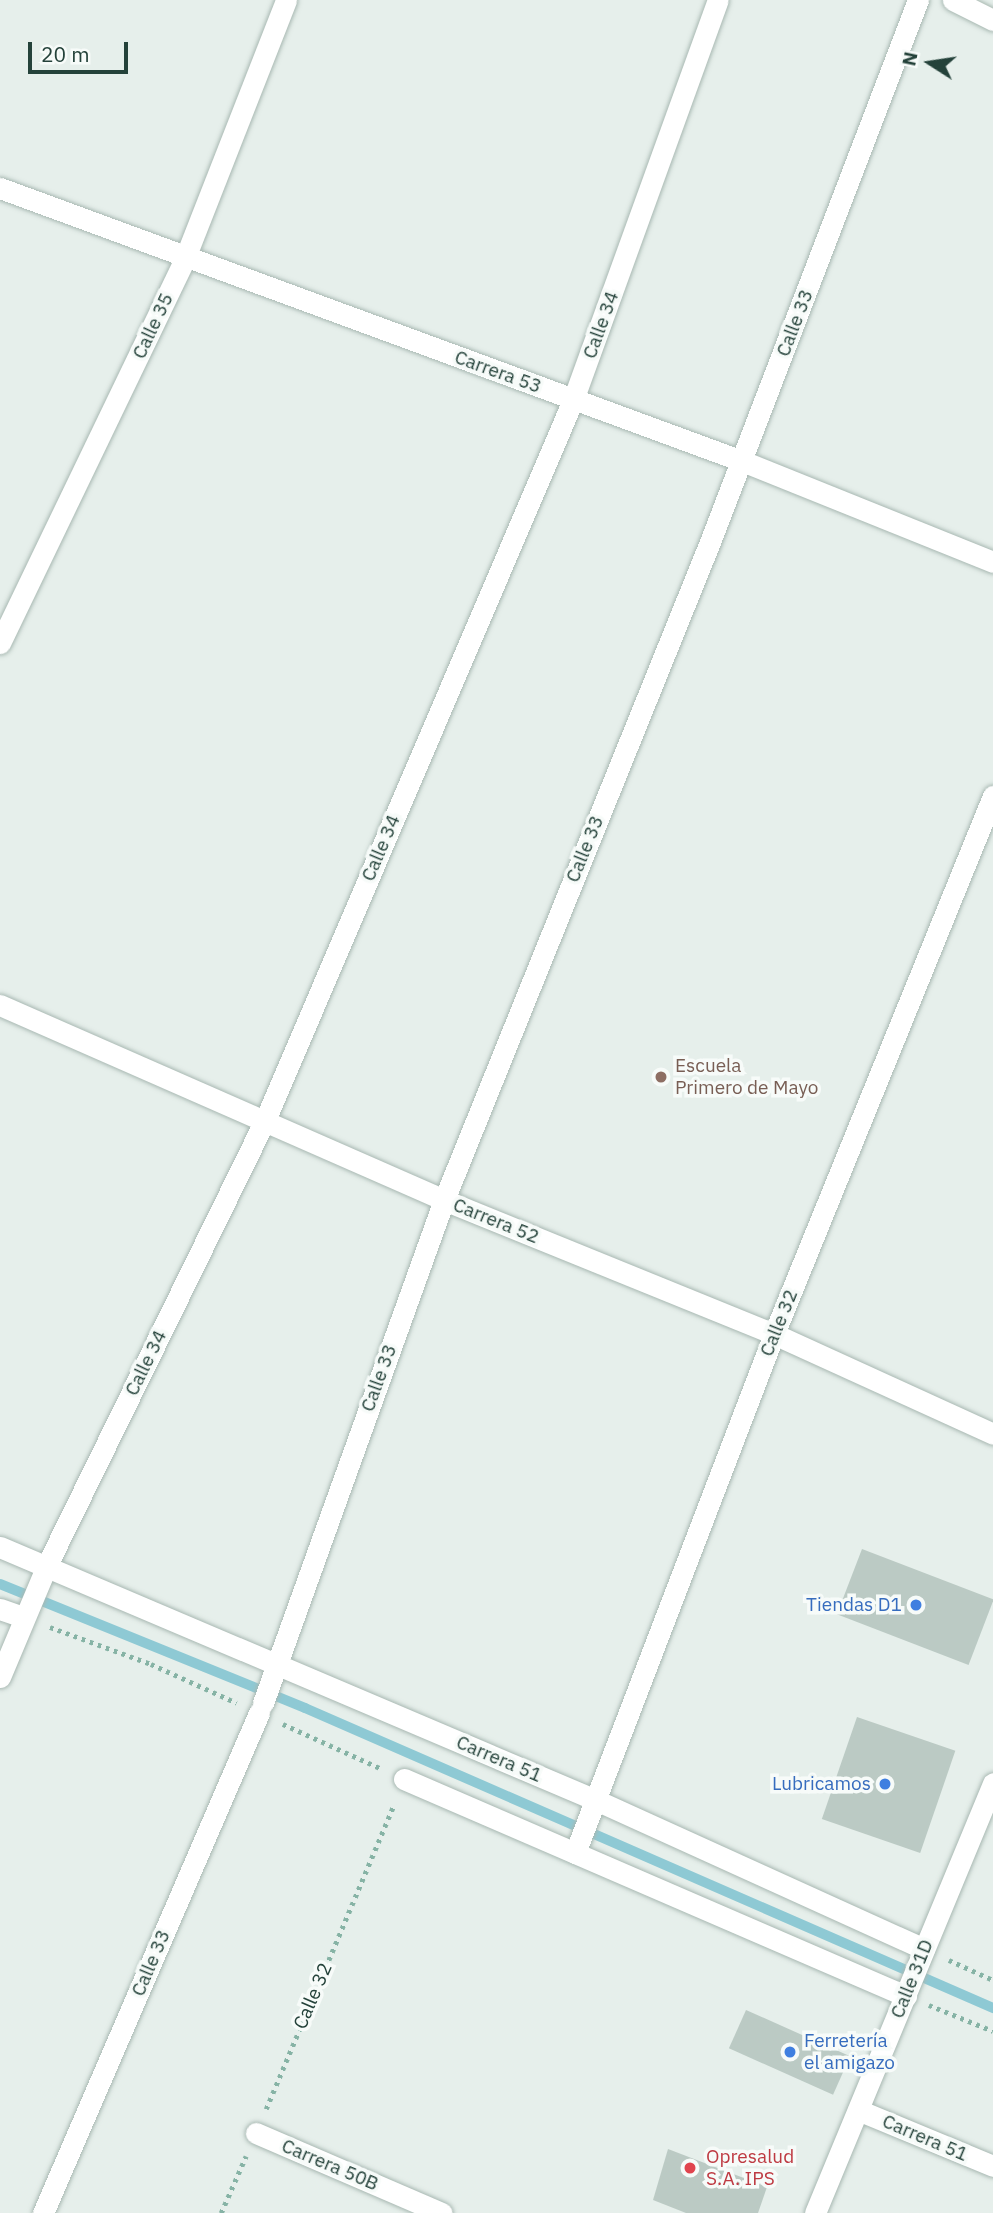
<!DOCTYPE html>
<html>
<head>
<meta charset="utf-8">
<style>
	body { margin:0 }
	#map { position:relative; width:993px; height:2213px; overflow:hidden; background:#e6efeb; font-family:"IBM Plex Sans",sans-serif }
	div>[style] { position:absolute }
	[style*='--x'] { left:calc(var(--x)*1px); top:calc(var(--y)*1px); width:calc(var(--w)*1px); rotate:calc(var(--a)*1deg) }
	.stream>* { height:10px; margin:-5px; padding:0 5px; transform-origin:5px; border-radius:5px; background:#8ec9d4 }
	.building>* { inset:0; background:#bbcac4; transform-origin:0 0 }
	.path>* { height:4.5px; margin-top:-2.25px; transform-origin:0; background:repeating-linear-gradient(90deg,#86b3a5 0 3.5px,transparent 0 8.5px) }
	.roads { filter:drop-shadow(0 0 2px #a8b8b2) drop-shadow(0 0 2px #a8b8b2) }
	.street>* { height:21px; margin:-10.5px; padding:0 10.5px; transform-origin:10.5px; border-radius:10.5px; background:#fff }
	.secondary>* { height:21px; margin:-10.5px; padding:0 10.5px; transform-origin:10.5px; border-radius:10.5px; background:#fff }
	.dots>* { width:19px; height:19px; translate:-50% -50%; box-sizing:border-box; border:4px solid #f7fbf9; border-radius:50% }
	span { translate:-50% -50%; white-space:nowrap; text-align:center; line-height:1.15; -webkit-text-stroke:7px #f7fbf9; paint-order:stroke }
	.street-label { font-size:19px; color:#24423a }
	.education-label { font-size:19px; color:#785e54 }
	.left { translate:0 -50%; text-align:left }
	.shop-label { font-size:19px; color:#366cbe }
	.right { translate:-100% -50%; text-align:right }
	.health-label { font-size:19px; color:#be3a42 }
	.north { position:absolute; left:895px; top:28px; width:70px; height:70px; -webkit-text-stroke:5px #f7fbf9; paint-order:stroke; rotate:282deg; font-size:19px; font-weight:700; line-height:28px; text-align:center; color:#24423a }
	.north::after { content:''; display:block; margin:auto; width:24px; height:32px; background:#24423a; clip-path:polygon(50% 0,100% 100%,50% 72%,0 100%) }
	.scale { position:absolute; left:28px; top:42px; width:100px; height:32px; box-sizing:border-box; border:4px solid #24423a; border-top:0; padding-left:9px; font-size:21px; line-height:24px; white-space:nowrap; color:#24423a; -webkit-text-stroke:5px #f7fbf9; paint-order:stroke }
</style>
</head>
<body>
<div id="map">
	<div class="stream">
		<div style="--x:0;--y:1584;--w:329;--a:22.1"></div>
		<div style="--x:305;--y:1708;--w:751;--a:23.56"></div>
	</div>
	<div class="building">
		<div style="left:862px;top:1549px;width:141px;height:70px;rotate:21deg"></div>
		<div style="left:857px;top:1717px;width:104px;height:108px;rotate:19deg"></div>
		<div style="left:746px;top:2010px;width:114px;height:42px;rotate:24deg"></div>
		<div style="clip-path:polygon(668px 2149px,767px 2187px,758px 2213px,686px 2213px,653px 2200px)"></div>
	</div>
	<div class="path">
		<div style="--x:50;--y:1627;--w:108;--a:20.1"></div>
		<div style="--x:151;--y:1664;--w:94;--a:24.4"></div>
		<div style="--x:283;--y:1724;--w:107;--a:24.4"></div>
		<div style="--x:949;--y:1960;--w:48;--a:24.4"></div>
		<div style="--x:929;--y:2005;--w:69;--a:22.1"></div>
		<div style="--x:266;--y:2109;--w:331;--a:-67.2"></div>
		<div style="--x:221;--y:2213;--w:62;--a:-66.3"></div>
	</div>
	<div class="roads">
		<div class="street">
			<div style="--x:953;--y:0;--w:45;--a:26.6"></div>
			<div style="--x:0;--y:188;--w:791;--a:20.2"></div>
			<div style="--x:742;--y:461;--w:271;--a:21.9"></div>
			<div style="--x:0;--y:643;--w:427;--a:-64.3"></div>
			<div style="--x:185;--y:258;--w:277;--a:-68.6"></div>
			<div style="--x:0;--y:1005;--w:485;--a:23.7"></div>
			<div style="--x:444;--y:1200;--w:356;--a:22.1"></div>
			<div style="--x:774;--y:1334;--w:241;--a:24.5"></div>
			<div style="--x:0;--y:1547;--w:650;--a:23.01"></div>
			<div style="--x:598;--y:1801;--w:358;--a:24.4"></div>
			<div style="--x:0;--y:1609;--w:24;--a:19"></div>
			<div style="--x:0;--y:1677;--w:121;--a:-67.2"></div>
			<div style="--x:47;--y:1565;--w:498;--a:-63.9"></div>
			<div style="--x:266;--y:1118;--w:781;--a:-66.85"></div>
			<div style="--x:573;--y:400;--w:425;--a:-70.1"></div>
			<div style="--x:263;--y:1703;--w:535;--a:-70.21"></div>
			<div style="--x:444;--y:1200;--w:710;--a:-67.99"></div>
			<div style="--x:710;--y:542;--w:581;--a:-69.01"></div>
			<div style="--x:404;--y:1779;--w:547;--a:23.38"></div>
			<div style="--x:575;--y:1853;--w:556;--a:-69.02"></div>
			<div style="--x:774;--y:1334;--w:581;--a:-67.85"></div>
			<div style="--x:858;--y:2110;--w:146;--a:22.5"></div>
			<div style="--x:256;--y:2133;--w:202;--a:23.3"></div>
			<div style="--x:43;--y:2213;--w:545;--a:-66.64"></div>
		</div>
		<div class="secondary">
			<div style="--x:815;--y:2213;--w:465;--a:-67.5"></div>
		</div>
	</div>
	<div class="dots">
		<div style="left:661px;top:1077px;background:#8d6e63"></div>
		<div style="left:916px;top:1605px;background:#3f7fe0"></div>
		<div style="left:885px;top:1784px;background:#3f7fe0"></div>
		<div style="left:790px;top:2052px;background:#3f7fe0"></div>
		<div style="left:690px;top:2168px;background:#e0444e"></div>
	</div>
	<div class="street-label">
		<span style="left:795px;top:323px;rotate:-69deg">Calle 33</span>
		<span style="left:601px;top:325px;rotate:-70deg">Calle 34</span>
		<span style="left:153px;top:326px;rotate:-65deg">Calle 35</span>
		<span style="left:498px;top:372px;rotate:20deg">Carrera 53</span>
		<span style="left:381px;top:848px;rotate:-67deg">Calle 34</span>
		<span style="left:585px;top:849px;rotate:-68deg">Calle 33</span>
		<span style="left:496px;top:1221px;rotate:22deg">Carrera 52</span>
		<span style="left:779px;top:1323px;rotate:-68deg">Calle 32</span>
		<span style="left:146px;top:1363px;rotate:-64deg">Calle 34</span>
		<span style="left:379px;top:1378px;rotate:-70deg">Calle 33</span>
		<span style="left:499px;top:1759px;rotate:23deg">Carrera 51</span>
		<span style="left:151px;top:1963px;rotate:-67deg">Calle 33</span>
		<span style="left:912px;top:1979px;rotate:-68deg">Calle 31D</span>
		<span style="left:313px;top:1996px;rotate:-67deg">Calle 32</span>
		<span style="left:925px;top:2138px;rotate:23deg">Carrera 51</span>
		<span style="left:330px;top:2165px;rotate:23deg">Carrera 50B</span>
	</div>
	<div class="education-label">
		<span class="left" style="left:675px;top:1077px">Escuela<br>Primero de Mayo</span>
	</div>
	<div class="shop-label">
		<span class="right" style="left:902px;top:1605px">Tiendas D1</span>
		<span class="right" style="left:871px;top:1784px">Lubricamos</span>
		<span class="left" style="left:804px;top:2052px">Ferretería<br>el amigazo</span>
	</div>
	<div class="health-label">
		<span class="left" style="left:706px;top:2168px">Opresalud<br>S.A. IPS</span>
	</div>
	<div class="north">N</div>
	<div class="scale">20 m</div>
</div>
</body>
</html>
